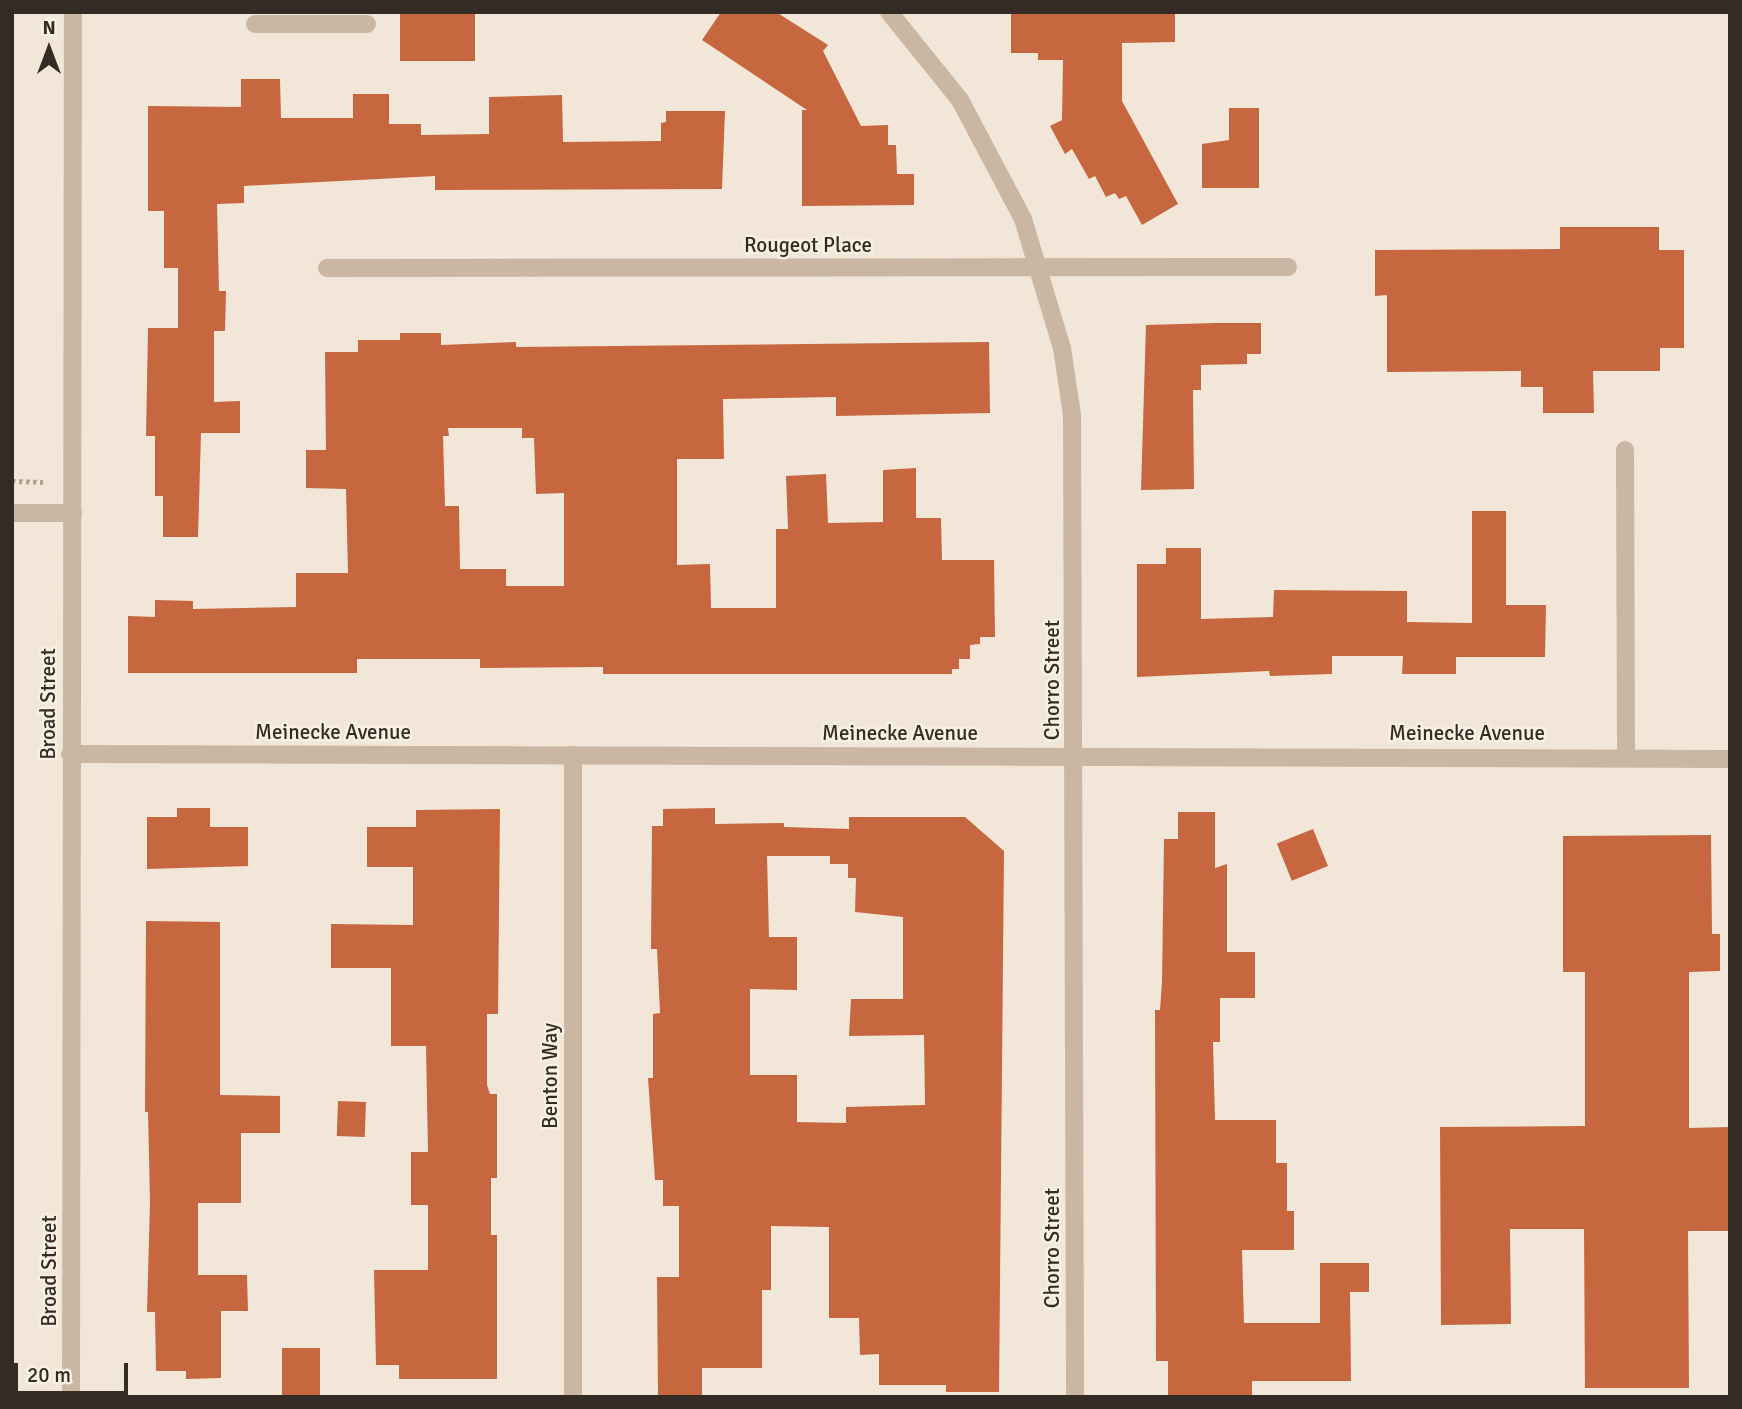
<!DOCTYPE html>
<html>
<head>
<meta charset="utf-8">
<style>
	body { margin:0 }
	#map { position:relative; width:1742px; height:1409px; overflow:hidden; background:#f1e6d7; font-family:Signika,sans-serif }
	div>[style] { position:absolute }
	[style*='--x'] { left:calc(var(--x)*1px); top:calc(var(--y)*1px); width:calc(var(--w)*1px); rotate:calc(var(--a)*1deg) }
	.building>* { inset:0; background:#c7673f; transform-origin:0 0 }
	.path>* { height:4.5px; margin-top:-2.25px; transform-origin:0; background:repeating-linear-gradient(90deg,#b4a08e 0 3.5px,transparent 0 7px) }
	.minor>* { height:18px; margin:-9px; padding:0 9px; transform-origin:9px; border-radius:9px; background:#c9b6a3 }
	span { translate:-50% -50%; white-space:nowrap; text-align:center; line-height:1.15; -webkit-text-stroke:5px #f9f0e3; paint-order:stroke }
	.street-label { font-size:21px; color:#342b25 }
	.frame { position:absolute; inset:0; border:14px solid #342b25; pointer-events:none }
	.north { position:absolute; left:14px; top:14px; width:70px; height:70px; -webkit-text-stroke:5px #f9f0e3; paint-order:stroke; rotate:0deg; font-size:19px; font-weight:700; line-height:28px; text-align:center; color:#342b25 }
	.north::after { content:''; display:block; margin:auto; width:24px; height:32px; background:#342b25; clip-path:polygon(50% 0,100% 100%,50% 72%,0 100%) }
	.scale { position:absolute; left:14px; top:1363px; width:114px; height:32px; box-sizing:border-box; border:4px solid #342b25; border-top:0; padding-left:9px; font-size:21px; line-height:24px; white-space:nowrap; color:#342b25; -webkit-text-stroke:5px #f9f0e3; paint-order:stroke }
</style>
</head>
<body>
<div id="map">
	<div class="building">
		<div style="left:400px;top:12px;width:75px;height:49px"></div>
		<div style="clip-path:polygon(721px 12px,776px 12px,828px 45px,823px 51px,861px 126px,888px 125px,888px 145px,896px 145px,897px 174px,914px 174px,914px 205px,802px 206px,802px 110px,807px 110px,702px 40px)"></div>
		<div style="clip-path:polygon(1011px 12px,1175px 12px,1175px 42px,1122px 43px,1122px 101px,1178px 204px,1142px 225px,1126px 196px,1119px 199px,1115px 193px,1106px 197px,1095px 176px,1089px 179px,1072px 149px,1065px 154px,1050px 126px,1062px 120px,1063px 60px,1038px 60px,1038px 53px,1011px 53px)"></div>
		<div style="clip-path:polygon(241px 79px,280px 79px,281px 118px,353px 118px,353px 94px,389px 94px,389px 124px,421px 124px,421px 135px,489px 134px,489px 97px,562px 95px,563px 142px,661px 141px,661px 123px,666px 122px,666px 111px,725px 111px,722px 189px,435px 190px,435px 176px,244px 186px,244px 203px,217px 204px,219px 291px,226px 291px,225px 331px,214px 331px,214px 402px,240px 401px,240px 433px,201px 433px,198px 537px,163px 537px,163px 496px,155px 496px,155px 436px,146px 436px,148px 328px,178px 328px,178px 268px,164px 268px,164px 211px,148px 211px,148px 106px,241px 107px)"></div>
		<div style="clip-path:polygon(1229px 108px,1259px 108px,1259px 188px,1202px 188px,1202px 144px,1229px 140px)"></div>
		<div style="clip-path:polygon(1560px 227px,1659px 227px,1659px 250px,1684px 250px,1684px 348px,1660px 348px,1660px 371px,1593px 371px,1594px 413px,1543px 413px,1543px 387px,1521px 387px,1521px 371px,1387px 372px,1387px 295px,1375px 296px,1375px 250px,1560px 249px)"></div>
		<div style="clip-path:polygon(1216px 323px,1261px 323px,1261px 354px,1247px 354px,1247px 364px,1201px 365px,1201px 390px,1193px 390px,1194px 489px,1141px 490px,1146px 325px)"></div>
		<div style="clip-path:polygon(evenodd,400px 333px,441px 333px,441px 345px,516px 342px,516px 347px,989px 342px,990px 413px,836px 416px,836px 397px,723px 399px,724px 459px,677px 459px,677px 565px,710px 564px,711px 608px,776px 608px,776px 529px,788px 529px,786px 476px,826px 474px,828px 523px,883px 522px,883px 470px,916px 468px,916px 518px,941px 518px,942px 560px,994px 560px,995px 637px,980px 637px,980px 644px,970px 645px,970px 659px,959px 659px,959px 669px,952px 669px,952px 674px,603px 674px,603px 667px,480px 668px,480px 659px,357px 659px,357px 673px,128px 673px,128px 616px,155px 617px,155px 600px,193px 601px,193px 609px,296px 607px,296px 573px,348px 573px,346px 489px,306px 488px,306px 450px,326px 450px,325px 352px,358px 352px,358px 340px,400px 340px,400px 333px,448px 428px,522px 428px,522px 438px,534px 438px,536px 494px,564px 493px,564px 586px,506px 586px,506px 569px,460px 569px,459px 506px,445px 506px,443px 436px,449px 436px,448px 428px)"></div>
		<div style="clip-path:polygon(1472px 511px,1506px 511px,1506px 605px,1546px 605px,1545px 657px,1456px 657px,1456px 674px,1402px 674px,1403px 656px,1332px 656px,1332px 674px,1270px 676px,1269px 671px,1137px 677px,1137px 564px,1166px 564px,1166px 548px,1201px 548px,1201px 619px,1273px 617px,1274px 590px,1407px 591px,1407px 622px,1472px 623px)"></div>
		<div style="clip-path:polygon(177px 808px,210px 808px,210px 827px,248px 827px,248px 866px,147px 869px,147px 817px,177px 817px)"></div>
		<div style="clip-path:polygon(evenodd,715px 808px,715px 824px,784px 823px,784px 827px,849px 829px,849px 817px,965px 817px,1004px 851px,999px 1392px,946px 1392px,946px 1385px,879px 1385px,879px 1354px,860px 1355px,859px 1318px,829px 1318px,829px 1227px,771px 1226px,771px 1290px,762px 1290px,762px 1368px,702px 1368px,702px 1397px,658px 1397px,657px 1277px,679px 1277px,679px 1206px,663px 1206px,663px 1180px,655px 1180px,648px 1078px,653px 1078px,653px 1014px,660px 1013px,657px 949px,651px 949px,652px 826px,663px 826px,663px 809px,715px 808px,767px 856px,830px 856px,830px 864px,848px 864px,848px 878px,856px 878px,855px 912px,903px 917px,903px 999px,851px 999px,849px 1036px,924px 1035px,925px 1105px,846px 1107px,846px 1123px,797px 1122px,797px 1075px,750px 1075px,750px 989px,797px 990px,797px 937px,769px 937px,767px 856px)"></div>
		<div style="clip-path:polygon(500px 809px,498px 1014px,487px 1014px,487px 1085px,490px 1094px,497px 1094px,497px 1178px,491px 1178px,491px 1235px,497px 1235px,497px 1379px,399px 1379px,399px 1365px,376px 1365px,374px 1270px,428px 1270px,428px 1205px,411px 1205px,411px 1152px,428px 1152px,426px 1046px,391px 1046px,391px 968px,331px 968px,331px 924px,413px 925px,413px 867px,367px 867px,367px 827px,416px 827px,416px 810px)"></div>
		<div style="clip-path:polygon(1178px 812px,1215px 812px,1215px 868px,1227px 864px,1227px 952px,1255px 952px,1255px 998px,1220px 998px,1220px 1042px,1213px 1042px,1215px 1120px,1276px 1120px,1276px 1163px,1287px 1163px,1287px 1211px,1294px 1211px,1294px 1250px,1242px 1250px,1244px 1323px,1320px 1323px,1320px 1263px,1369px 1263px,1369px 1292px,1350px 1292px,1351px 1381px,1252px 1381px,1252px 1397px,1168px 1397px,1168px 1361px,1156px 1361px,1155px 1010px,1160px 1010px,1162px 982px,1164px 839px,1178px 839px)"></div>
		<div style="left:1313px;top:829px;width:40px;height:39px;rotate:68deg"></div>
		<div style="clip-path:polygon(1711px 835px,1712px 934px,1720px 934px,1720px 971px,1689px 972px,1689px 1128px,1730px 1127px,1730px 1231px,1688px 1231px,1689px 1388px,1585px 1388px,1584px 1229px,1510px 1229px,1511px 1324px,1441px 1325px,1440px 1127px,1585px 1126px,1585px 972px,1563px 972px,1563px 836px)"></div>
		<div style="clip-path:polygon(146px 921px,220px 922px,220px 1095px,280px 1096px,280px 1133px,241px 1133px,241px 1203px,198px 1203px,198px 1275px,247px 1275px,248px 1311px,221px 1311px,221px 1378px,186px 1379px,186px 1371px,156px 1371px,155px 1312px,147px 1312px,150px 1202px,148px 1112px,145px 1112px)"></div>
		<div style="left:338px;top:1101px;width:28px;height:35px;rotate:2deg"></div>
		<div style="left:282px;top:1348px;width:38px;height:48px"></div>
	</div>
	<div class="path">
		<div style="--x:12;--y:481;--w:31;--a:2"></div>
	</div>
	<div class="minor">
		<div style="--x:889;--y:12;--w:113;--a:51.1"></div>
		<div style="--x:960;--y:100;--w:135;--a:62.1"></div>
		<div style="--x:1023;--y:219;--w:135;--a:73.2"></div>
		<div style="--x:1062;--y:348;--w:68;--a:81.5"></div>
		<div style="--x:1072;--y:415;--w:982;--a:89.82"></div>
		<div style="--x:255;--y:24;--w:112;--a:0"></div>
		<div style="--x:327;--y:268;--w:961;--a:-0.06"></div>
		<div style="--x:1625;--y:450;--w:307;--a:89.8"></div>
		<div style="--x:12;--y:513;--w:61;--a:0"></div>
		<div style="--x:70;--y:754;--w:1660;--a:0.17"></div>
		<div style="--x:573;--y:755;--w:642;--a:90"></div>
		<div style="--x:71;--y:1397;--w:1385;--a:-89.92"></div>
	</div>
	<div class="street-label">
		<span style="left:808px;top:245px">Rougeot Place</span>
		<span style="left:1052px;top:680px;rotate:-90deg">Chorro Street</span>
		<span style="left:48px;top:704px;rotate:-90deg">Broad Street</span>
		<span style="left:333px;top:732px">Meinecke Avenue</span>
		<span style="left:900px;top:733px">Meinecke Avenue</span>
		<span style="left:1467px;top:733px">Meinecke Avenue</span>
		<span style="left:550px;top:1076px;rotate:-90deg">Benton Way</span>
		<span style="left:1052px;top:1248px;rotate:-90deg">Chorro Street</span>
		<span style="left:49px;top:1271px;rotate:-90deg">Broad Street</span>
	</div>
	<div class="frame"></div>
	<div class="north">N</div>
	<div class="scale">20 m</div>
</div>
</body>
</html>
